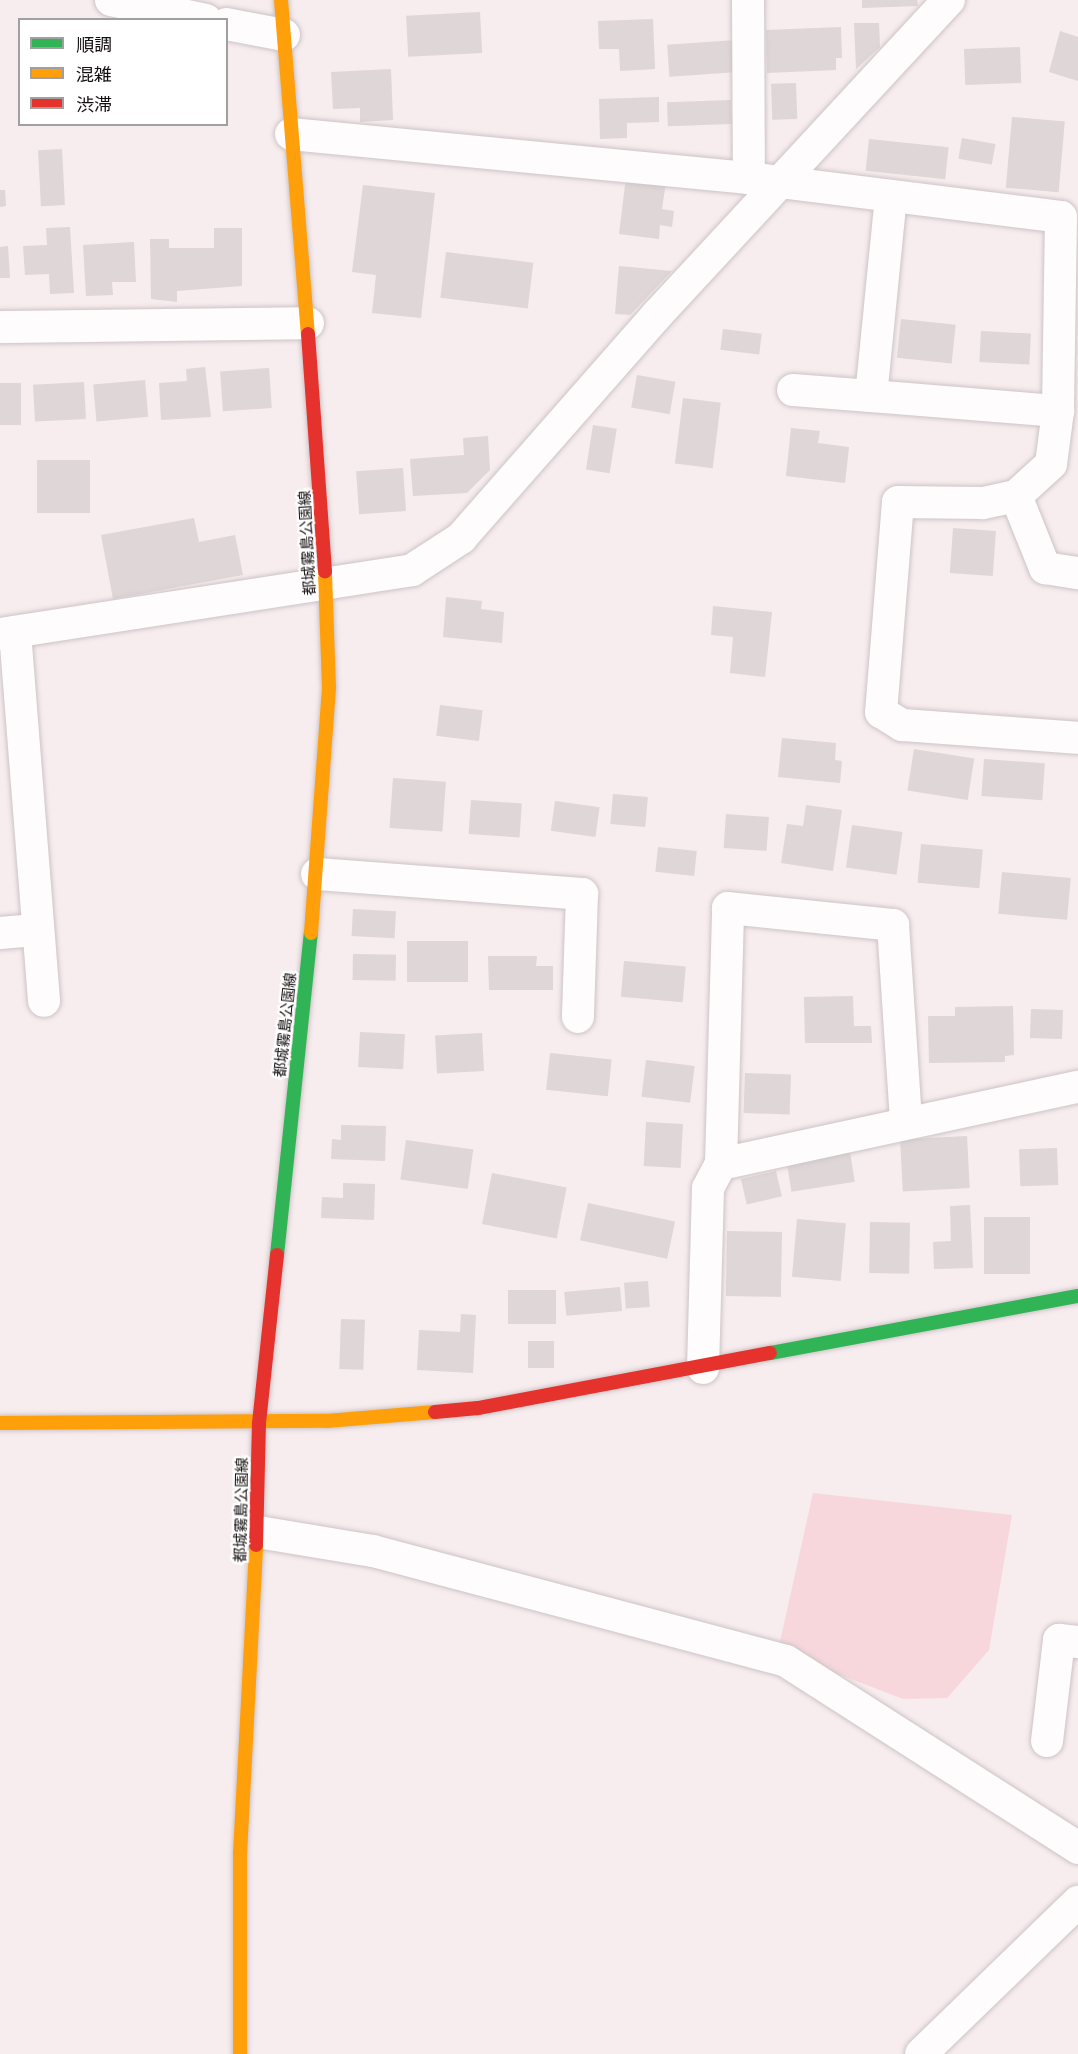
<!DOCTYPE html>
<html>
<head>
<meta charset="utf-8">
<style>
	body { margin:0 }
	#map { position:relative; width:1078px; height:2054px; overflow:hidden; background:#f7ecee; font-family:"Public Sans","Noto Sans JP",sans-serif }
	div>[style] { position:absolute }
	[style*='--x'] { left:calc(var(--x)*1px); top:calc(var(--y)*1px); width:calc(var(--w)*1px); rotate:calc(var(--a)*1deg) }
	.green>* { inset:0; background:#f7d7dc }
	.building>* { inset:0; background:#ded6d7; transform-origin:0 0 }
	.roads { filter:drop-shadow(0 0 2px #cdc4c6) drop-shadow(0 0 2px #cdc4c6) }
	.street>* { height:32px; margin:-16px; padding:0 16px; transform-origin:16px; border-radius:16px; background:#fefcfc }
	.fast>* { height:14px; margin:-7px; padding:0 7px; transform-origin:7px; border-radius:7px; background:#30b455 }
	.slow>* { height:14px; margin:-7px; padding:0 7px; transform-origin:7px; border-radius:7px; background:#ff9f0a }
	.jam>* { height:14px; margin:-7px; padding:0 7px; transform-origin:7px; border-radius:7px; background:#e5322d }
	span { translate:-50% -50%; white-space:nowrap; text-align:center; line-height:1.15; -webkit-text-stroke:4.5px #fff; paint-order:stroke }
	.street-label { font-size:15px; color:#140e0f }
	.legend { position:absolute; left:18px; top:18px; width:210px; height:108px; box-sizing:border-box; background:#fff; border:2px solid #a19f9f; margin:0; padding:8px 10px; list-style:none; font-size:18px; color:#140e0f }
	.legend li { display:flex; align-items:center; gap:12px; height:30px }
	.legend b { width:30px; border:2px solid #a19f9f }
</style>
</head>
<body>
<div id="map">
	<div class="green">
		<div style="clip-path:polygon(813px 1493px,1012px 1515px,989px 1650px,947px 1698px,903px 1699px,778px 1651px)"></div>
	</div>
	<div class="building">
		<div style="clip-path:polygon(862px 0,917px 0,918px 6px,862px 8px)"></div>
		<div style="left:480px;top:12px;width:41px;height:74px;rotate:87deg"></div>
		<div style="clip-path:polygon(653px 19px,655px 69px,620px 71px,619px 49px,599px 49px,598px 21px)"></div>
		<div style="clip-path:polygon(854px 23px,879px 23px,880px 47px,856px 69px)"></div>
		<div style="clip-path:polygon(841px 27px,842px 58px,836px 58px,836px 70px,767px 73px,766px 30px)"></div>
		<div style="clip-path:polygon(1060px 31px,1078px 37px,1078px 81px,1049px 72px)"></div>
		<div style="left:736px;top:40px;width:32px;height:69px;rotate:86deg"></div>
		<div style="left:1020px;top:47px;width:36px;height:56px;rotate:88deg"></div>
		<div style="clip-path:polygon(391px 69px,393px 120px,360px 122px,360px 108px,333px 109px,331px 72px)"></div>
		<div style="left:796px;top:83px;width:36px;height:25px;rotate:88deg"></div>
		<div style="clip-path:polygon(659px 97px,659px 122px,627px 123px,627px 138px,600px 139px,599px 99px)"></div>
		<div style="left:731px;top:100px;width:24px;height:64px;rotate:88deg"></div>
		<div style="left:1012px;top:117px;width:53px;height:71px;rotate:5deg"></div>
		<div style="left:962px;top:138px;width:34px;height:21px;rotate:10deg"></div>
		<div style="left:869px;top:139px;width:80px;height:32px;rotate:6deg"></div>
		<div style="left:62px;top:149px;width:56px;height:24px;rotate:87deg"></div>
		<div style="clip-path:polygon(626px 177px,666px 182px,662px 209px,674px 211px,672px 227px,660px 225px,659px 239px,619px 234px)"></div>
		<div style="clip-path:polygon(363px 185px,435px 193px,421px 318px,372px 313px,376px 275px,352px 272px)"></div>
		<div style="clip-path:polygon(0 190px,5px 190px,6px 206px,0 207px)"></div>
		<div style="clip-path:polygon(70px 227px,74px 293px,50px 294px,49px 274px,25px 275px,23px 246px,47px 245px,46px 228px)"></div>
		<div style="clip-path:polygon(214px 228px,242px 228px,242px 286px,177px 291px,177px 302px,151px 299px,150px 239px,169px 239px,169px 248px,214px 248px)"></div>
		<div style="clip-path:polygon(134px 242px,136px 282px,112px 282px,113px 295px,86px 296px,83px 245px)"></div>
		<div style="clip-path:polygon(8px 246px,10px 278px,0 278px,0 247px)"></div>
		<div style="left:446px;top:252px;width:88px;height:46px;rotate:7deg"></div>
		<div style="clip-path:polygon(619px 266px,672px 271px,630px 315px,615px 314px)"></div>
		<div style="left:901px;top:319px;width:55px;height:39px;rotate:6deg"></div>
		<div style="left:723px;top:329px;width:39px;height:21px;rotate:7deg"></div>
		<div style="left:981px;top:331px;width:50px;height:31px;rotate:3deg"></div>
		<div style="clip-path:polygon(205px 367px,211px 417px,161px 420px,159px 383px,187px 381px,186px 369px)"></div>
		<div style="left:269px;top:368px;width:40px;height:49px;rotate:86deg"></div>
		<div style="left:637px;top:375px;width:39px;height:33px;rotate:10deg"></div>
		<div style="left:145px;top:380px;width:37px;height:52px;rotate:85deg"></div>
		<div style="left:84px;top:382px;width:37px;height:51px;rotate:87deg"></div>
		<div style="left:0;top:383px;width:21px;height:42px"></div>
		<div style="left:683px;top:398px;width:38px;height:66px;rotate:7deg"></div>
		<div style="left:593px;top:425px;width:24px;height:45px;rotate:9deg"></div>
		<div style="clip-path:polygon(791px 428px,820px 431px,818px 443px,849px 447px,845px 483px,786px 476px)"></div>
		<div style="clip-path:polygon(488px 436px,490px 470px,467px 493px,413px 496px,410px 459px,464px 455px,463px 438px)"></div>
		<div style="left:37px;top:460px;width:53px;height:53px"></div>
		<div style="left:403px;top:468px;width:43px;height:47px;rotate:86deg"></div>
		<div style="clip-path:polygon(194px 518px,199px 542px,235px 535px,243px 575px,113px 599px,101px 535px)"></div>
		<div style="left:953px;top:528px;width:43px;height:45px;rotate:4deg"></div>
		<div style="clip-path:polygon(446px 597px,482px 601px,481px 609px,504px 612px,502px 643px,443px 637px)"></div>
		<div style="clip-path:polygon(713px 606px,772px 612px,765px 677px,730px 673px,733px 637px,711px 635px)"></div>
		<div style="left:440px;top:705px;width:43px;height:31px;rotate:7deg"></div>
		<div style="clip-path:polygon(782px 738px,836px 743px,835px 760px,842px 761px,840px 783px,778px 777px)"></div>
		<div style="left:914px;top:749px;width:61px;height:42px;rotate:9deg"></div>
		<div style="left:984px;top:759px;width:61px;height:37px;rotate:4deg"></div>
		<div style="left:393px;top:778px;width:53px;height:50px;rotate:4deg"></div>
		<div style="left:613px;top:794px;width:35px;height:30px;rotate:5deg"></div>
		<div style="left:471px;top:800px;width:51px;height:34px;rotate:4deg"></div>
		<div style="left:555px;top:801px;width:45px;height:30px;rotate:8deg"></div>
		<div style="clip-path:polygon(806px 805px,842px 810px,833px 871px,781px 863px,787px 824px,803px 826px)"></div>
		<div style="left:726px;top:814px;width:43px;height:34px;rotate:4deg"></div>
		<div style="left:852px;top:825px;width:51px;height:43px;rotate:8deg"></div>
		<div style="left:921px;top:844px;width:62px;height:39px;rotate:5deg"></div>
		<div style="left:658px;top:847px;width:39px;height:25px;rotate:6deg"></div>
		<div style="left:1002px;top:872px;width:69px;height:42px;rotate:5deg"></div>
		<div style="left:353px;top:909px;width:43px;height:27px;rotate:3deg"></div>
		<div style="left:468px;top:941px;width:41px;height:61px;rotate:90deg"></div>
		<div style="left:353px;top:954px;width:43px;height:26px;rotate:1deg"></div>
		<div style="clip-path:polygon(488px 956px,537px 956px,536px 966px,553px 966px,553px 990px,489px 990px)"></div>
		<div style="left:624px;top:961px;width:62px;height:36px;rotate:5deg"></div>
		<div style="clip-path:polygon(853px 996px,854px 1026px,871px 1026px,872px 1043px,805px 1043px,804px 997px)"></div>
		<div style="clip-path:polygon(1013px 1006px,1014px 1055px,1005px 1056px,1005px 1062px,929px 1063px,928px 1016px,955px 1016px,955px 1007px)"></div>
		<div style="left:1031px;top:1009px;width:32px;height:29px;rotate:2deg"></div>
		<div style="left:360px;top:1032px;width:45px;height:35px;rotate:3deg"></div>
		<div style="left:482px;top:1033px;width:38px;height:47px;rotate:87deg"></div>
		<div style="left:550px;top:1053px;width:62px;height:37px;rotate:6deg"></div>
		<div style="left:646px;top:1060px;width:49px;height:37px;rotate:7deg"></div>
		<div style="left:745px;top:1073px;width:46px;height:40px;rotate:2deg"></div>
		<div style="left:646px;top:1122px;width:37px;height:44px;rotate:3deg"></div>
		<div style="clip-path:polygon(341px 1125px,386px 1126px,385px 1161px,331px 1159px,332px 1139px,341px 1140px)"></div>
		<div style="left:967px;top:1136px;width:52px;height:67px;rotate:87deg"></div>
		<div style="left:406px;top:1140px;width:68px;height:40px;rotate:8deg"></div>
		<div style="left:1057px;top:1148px;width:37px;height:38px;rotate:88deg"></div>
		<div style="left:850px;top:1152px;width:30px;height:64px;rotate:81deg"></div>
		<div style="left:776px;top:1171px;width:26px;height:36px;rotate:77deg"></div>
		<div style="left:492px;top:1173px;width:76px;height:52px;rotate:11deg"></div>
		<div style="clip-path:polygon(343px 1183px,375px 1184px,374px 1220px,321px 1218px,322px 1197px,343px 1198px)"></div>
		<div style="left:588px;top:1203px;width:89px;height:38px;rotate:12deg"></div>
		<div style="clip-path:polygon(970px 1205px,973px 1268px,934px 1269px,933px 1242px,951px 1241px,950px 1206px)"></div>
		<div style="left:984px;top:1217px;width:46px;height:57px"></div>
		<div style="left:797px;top:1219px;width:49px;height:58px;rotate:5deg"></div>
		<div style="left:870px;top:1222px;width:40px;height:51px;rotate:1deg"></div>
		<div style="left:727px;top:1231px;width:55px;height:65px;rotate:1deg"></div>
		<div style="left:648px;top:1281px;width:26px;height:24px;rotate:86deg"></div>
		<div style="left:620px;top:1287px;width:24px;height:56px;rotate:85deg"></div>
		<div style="left:508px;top:1290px;width:48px;height:34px"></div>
		<div style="clip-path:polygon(461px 1314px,476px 1315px,473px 1373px,417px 1370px,419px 1330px,460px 1332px)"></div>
		<div style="left:341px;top:1319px;width:24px;height:50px;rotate:2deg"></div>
		<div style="left:528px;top:1341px;width:26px;height:27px"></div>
	</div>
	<div class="roads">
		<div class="street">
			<div style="--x:111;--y:0;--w:97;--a:11.9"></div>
			<div style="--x:748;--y:0;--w:178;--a:89.7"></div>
			<div style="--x:226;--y:24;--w:59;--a:10.7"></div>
			<div style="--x:291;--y:134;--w:460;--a:5.5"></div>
			<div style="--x:749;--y:178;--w:314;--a:7.1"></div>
			<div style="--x:1061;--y:217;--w:194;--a:90.9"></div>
			<div style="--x:1058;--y:411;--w:53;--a:97.5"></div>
			<div style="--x:1051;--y:464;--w:47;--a:137.6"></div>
			<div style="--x:1016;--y:496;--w:35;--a:168"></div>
			<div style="--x:982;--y:503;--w:84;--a:-179.3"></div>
			<div style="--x:898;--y:502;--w:211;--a:94.6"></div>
			<div style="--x:881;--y:712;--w:25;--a:32"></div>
			<div style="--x:902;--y:725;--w:176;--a:4.2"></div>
			<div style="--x:891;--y:196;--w:201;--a:95.7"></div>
			<div style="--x:871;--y:396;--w:188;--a:4.6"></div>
			<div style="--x:0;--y:327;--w:308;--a:-0.7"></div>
			<div style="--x:793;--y:390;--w:78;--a:4.4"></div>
			<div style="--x:1016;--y:496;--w:78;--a:68.1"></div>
			<div style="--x:1045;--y:568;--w:33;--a:9"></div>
			<div style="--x:15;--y:632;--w:370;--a:85.5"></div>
			<div style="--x:0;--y:634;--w:417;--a:-8.8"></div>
			<div style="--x:412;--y:570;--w:59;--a:-33.1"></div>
			<div style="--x:461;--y:538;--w:297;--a:-48.7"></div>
			<div style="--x:657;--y:315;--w:430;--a:-47.2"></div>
			<div style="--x:317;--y:874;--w:266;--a:4.3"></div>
			<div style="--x:582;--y:894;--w:123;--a:91.9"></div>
			<div style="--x:0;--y:933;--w:38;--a:-5"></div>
			<div style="--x:721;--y:1164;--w:256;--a:-88.4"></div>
			<div style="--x:728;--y:908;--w:166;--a:5.9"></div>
			<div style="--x:893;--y:925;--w:197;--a:86.2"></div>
			<div style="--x:703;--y:1368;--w:180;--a:-88.4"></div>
			<div style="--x:708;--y:1188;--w:27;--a:-62"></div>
			<div style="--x:721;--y:1164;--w:365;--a:-12.2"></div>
			<div style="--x:258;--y:1532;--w:117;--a:9.4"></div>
			<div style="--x:373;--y:1551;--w:427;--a:14.9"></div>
			<div style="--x:786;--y:1661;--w:347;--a:32.6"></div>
			<div style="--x:1047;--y:1741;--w:102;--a:-83.2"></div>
			<div style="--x:1059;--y:1640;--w:19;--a:6"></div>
			<div style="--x:921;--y:2054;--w:219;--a:-44.1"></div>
		</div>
		<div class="fast">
			<div style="--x:277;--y:1255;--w:324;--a:-84"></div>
			<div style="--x:770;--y:1353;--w:313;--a:-10.5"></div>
		</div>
		<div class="slow">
			<div style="--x:281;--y:0;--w:335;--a:85.4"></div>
			<div style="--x:311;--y:933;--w:246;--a:-85.8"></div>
			<div style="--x:329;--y:688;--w:117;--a:-92"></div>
			<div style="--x:0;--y:1423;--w:327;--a:-0.4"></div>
			<div style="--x:327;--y:1421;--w:108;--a:-4.8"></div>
			<div style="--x:240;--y:2054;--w:200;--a:-90"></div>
			<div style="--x:240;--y:1854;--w:309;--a:-87"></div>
		</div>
		<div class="jam">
			<div style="--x:308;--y:334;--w:238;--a:85.9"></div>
			<div style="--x:435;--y:1412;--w:43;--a:-5.3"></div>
			<div style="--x:478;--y:1408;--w:297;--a:-10.7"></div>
			<div style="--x:256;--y:1545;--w:122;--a:-88.6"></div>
			<div style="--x:259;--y:1423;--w:169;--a:-83.9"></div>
		</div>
	</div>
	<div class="street-label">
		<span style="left:307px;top:543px;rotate:-93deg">都城霧島公園線</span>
		<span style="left:285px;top:1025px;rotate:-84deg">都城霧島公園線</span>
		<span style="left:241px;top:1510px;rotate:-89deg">都城霧島公園線</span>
	</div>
	<ul class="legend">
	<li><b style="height:8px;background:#30b455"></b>順調</li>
	<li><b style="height:8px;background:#ff9f0a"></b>混雑</li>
	<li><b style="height:8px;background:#e5322d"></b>渋滞</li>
	</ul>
</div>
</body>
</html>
